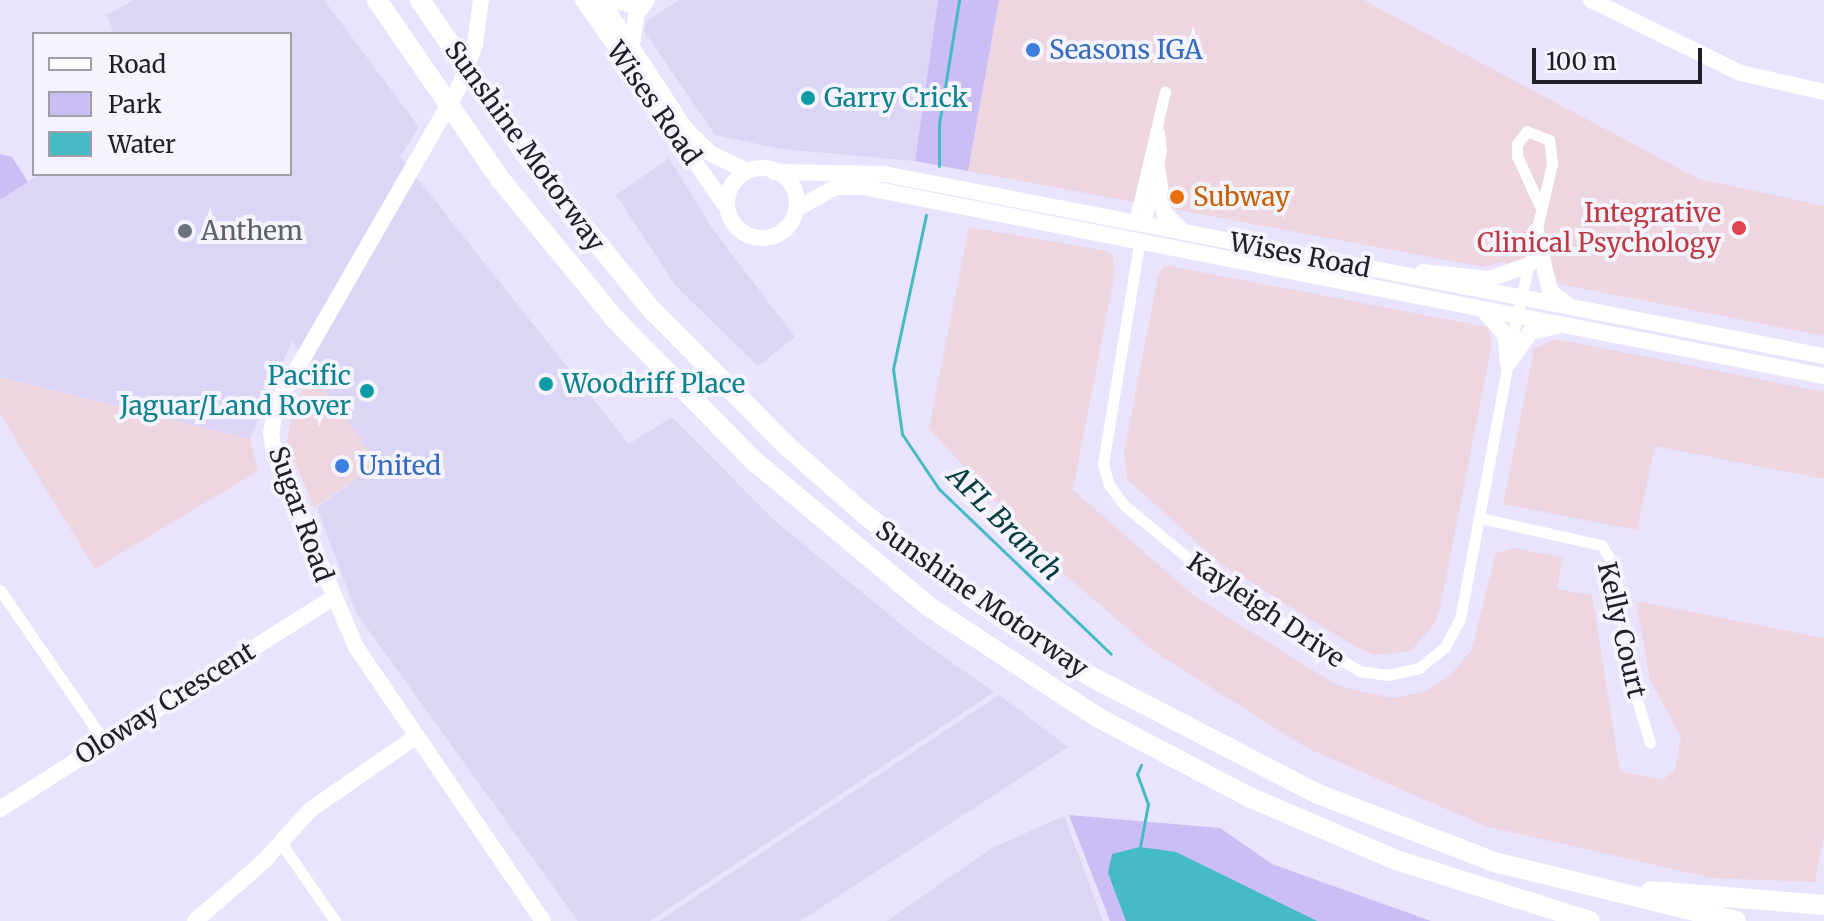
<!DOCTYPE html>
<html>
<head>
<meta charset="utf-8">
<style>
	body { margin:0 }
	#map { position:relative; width:1824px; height:921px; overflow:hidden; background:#e9e3fd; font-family:Merriweather,serif }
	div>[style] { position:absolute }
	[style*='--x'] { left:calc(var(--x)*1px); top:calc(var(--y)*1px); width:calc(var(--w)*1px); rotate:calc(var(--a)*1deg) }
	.commercial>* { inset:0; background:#eed6e0 }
	.built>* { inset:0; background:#dcd5f5 }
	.green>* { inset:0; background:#cbbef5 }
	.water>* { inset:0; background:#45bbc6 }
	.stream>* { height:3px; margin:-1.5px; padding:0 1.5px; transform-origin:1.5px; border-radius:1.5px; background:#45bbc6 }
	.street>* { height:11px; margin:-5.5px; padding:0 5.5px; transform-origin:5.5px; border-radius:5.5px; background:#fff }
	.secondary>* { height:16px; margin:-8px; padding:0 8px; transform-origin:8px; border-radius:8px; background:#fff }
	.secondary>.ring { margin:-8px; padding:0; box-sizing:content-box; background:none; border:16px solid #fff; border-radius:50% }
	.highway>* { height:20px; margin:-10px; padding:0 10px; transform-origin:10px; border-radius:10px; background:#fff }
	.dots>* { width:22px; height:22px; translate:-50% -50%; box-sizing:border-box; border:4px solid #f5f3fd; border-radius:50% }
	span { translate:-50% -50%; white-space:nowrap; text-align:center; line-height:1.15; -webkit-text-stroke:8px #f5f3fd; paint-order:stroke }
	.shop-label { font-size:26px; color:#366cbe }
	.left { translate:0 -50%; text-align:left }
	.culture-label { font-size:26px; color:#0d838f }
	.right { translate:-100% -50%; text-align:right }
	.street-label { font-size:26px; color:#201e27 }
	.food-label { font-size:26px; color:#c56008 }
	.health-label { font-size:26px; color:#be3a42 }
	.worship-label { font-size:26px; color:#5b616d }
	.water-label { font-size:28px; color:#043d41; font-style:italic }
	.legend { position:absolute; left:32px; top:32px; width:260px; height:144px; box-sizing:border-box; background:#f5f3fd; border:2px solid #a09ea7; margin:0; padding:10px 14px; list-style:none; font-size:24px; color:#201e27 }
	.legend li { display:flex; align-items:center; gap:16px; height:40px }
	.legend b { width:40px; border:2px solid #a09ea7 }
	.scale { position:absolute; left:1532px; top:48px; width:170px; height:36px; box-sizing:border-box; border:4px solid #201e27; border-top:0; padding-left:10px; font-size:24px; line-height:28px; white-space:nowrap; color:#201e27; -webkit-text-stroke:6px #f5f3fd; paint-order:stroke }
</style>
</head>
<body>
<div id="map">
	<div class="commercial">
		<div style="clip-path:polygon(999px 0,1363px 0,1699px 179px,1824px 206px,1824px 336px,1559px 284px,1554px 272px,1503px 262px,1484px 267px,968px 171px)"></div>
		<div style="clip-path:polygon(969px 227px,1107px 251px,1113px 257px,1115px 272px,1073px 490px,1194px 596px,1338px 686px,1393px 698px,1423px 692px,1450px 676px,1472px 649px,1496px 553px,1514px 548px,1563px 558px,1557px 589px,1592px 595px,1620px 771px,1662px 780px,1675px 770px,1681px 737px,1650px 680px,1636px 601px,1824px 638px,1824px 835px,1815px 882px,1712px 878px,1485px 826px,1307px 748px,1153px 651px,1046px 558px,929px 428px)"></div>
		<div style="clip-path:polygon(1164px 265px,1487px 327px,1492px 344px,1440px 608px,1434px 624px,1411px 651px,1374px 655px,1356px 647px,1221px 564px,1127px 479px,1124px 453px,1158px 276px)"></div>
		<div style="clip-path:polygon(1555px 339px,1824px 392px,1824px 479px,1655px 446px,1637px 530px,1503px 504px,1534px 349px)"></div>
		<div style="clip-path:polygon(313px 370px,378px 463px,314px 508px,287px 442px,293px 407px)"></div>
		<div style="clip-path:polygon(0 377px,250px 439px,258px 471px,95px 569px,0 414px)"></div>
	</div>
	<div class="built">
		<div style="clip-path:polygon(134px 0,324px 0,419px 127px,400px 157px,629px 444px,672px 417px,776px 522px,920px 640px,994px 692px,650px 921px,578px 921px,357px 614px,317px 508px,377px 463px,292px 341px,250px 439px,0 377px,0 200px,40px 174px,290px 174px,290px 34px,114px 34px,107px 15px)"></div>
		<div style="clip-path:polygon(679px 0,938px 0,915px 161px,782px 149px,715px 135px,644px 31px,647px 21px)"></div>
		<div style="clip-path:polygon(669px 158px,712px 228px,795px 337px,758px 366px,676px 286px,616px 195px)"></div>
		<div style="clip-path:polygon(999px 695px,1068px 747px,800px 921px,659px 921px)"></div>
		<div style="clip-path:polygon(1064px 816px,1103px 921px,887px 921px,992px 848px)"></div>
	</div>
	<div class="green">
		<div style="clip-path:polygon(938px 0,999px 0,968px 171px,915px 161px)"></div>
		<div style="clip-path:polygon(0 154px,12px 157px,28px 182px,0 200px)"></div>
		<div style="clip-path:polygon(1069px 815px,1220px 828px,1272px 864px,1431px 921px,1110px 921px)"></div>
	</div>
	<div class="water">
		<div style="clip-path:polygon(1140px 847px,1176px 852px,1317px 921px,1126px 921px,1108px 873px,1112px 854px)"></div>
	</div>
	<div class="stream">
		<div style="--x:939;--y:166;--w:42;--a:-90"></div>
		<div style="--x:939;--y:124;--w:126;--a:-80.8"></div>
		<div style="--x:926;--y:215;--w:157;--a:102.1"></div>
		<div style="--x:893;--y:369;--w:66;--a:82.1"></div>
		<div style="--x:902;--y:434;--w:66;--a:56.1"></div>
		<div style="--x:939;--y:489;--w:238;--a:43.8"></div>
		<div style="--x:1140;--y:847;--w:44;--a:-79.5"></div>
		<div style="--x:1148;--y:804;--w:32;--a:-110"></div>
		<div style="--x:1137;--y:774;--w:10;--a:-66"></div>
	</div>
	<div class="street">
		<div style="--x:1134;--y:222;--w:134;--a:-76.6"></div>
		<div style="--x:1145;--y:224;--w:75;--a:-77.6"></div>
		<div style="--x:1161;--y:151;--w:19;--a:-96"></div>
		<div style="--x:1139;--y:244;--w:223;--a:99.3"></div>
		<div style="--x:1103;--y:464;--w:22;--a:74"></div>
		<div style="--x:1109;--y:485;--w:26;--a:53"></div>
		<div style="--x:1125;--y:506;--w:124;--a:39.5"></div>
		<div style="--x:1221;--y:585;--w:163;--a:31.9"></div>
		<div style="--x:1359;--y:671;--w:28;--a:8"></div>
		<div style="--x:1387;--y:675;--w:33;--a:-12"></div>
		<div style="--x:1419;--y:668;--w:33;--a:-39"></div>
		<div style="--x:1445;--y:647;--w:32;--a:-62"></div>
		<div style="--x:1460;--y:619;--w:299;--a:-79.4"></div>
		<div style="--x:1515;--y:325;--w:166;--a:-77.1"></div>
		<div style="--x:1552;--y:163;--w:23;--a:-97"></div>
		<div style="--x:1549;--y:140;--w:24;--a:-158"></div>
		<div style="--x:1527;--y:131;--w:16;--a:128"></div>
		<div style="--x:1517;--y:144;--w:12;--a:90"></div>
		<div style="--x:1517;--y:156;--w:55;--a:65.3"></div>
		<div style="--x:1480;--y:518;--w:124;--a:12.6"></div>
		<div style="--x:1601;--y:545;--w:22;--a:56"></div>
		<div style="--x:1613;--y:563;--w:129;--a:80.6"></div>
		<div style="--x:1634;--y:690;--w:55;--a:73.2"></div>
		<div style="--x:0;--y:590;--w:183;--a:55.4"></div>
		<div style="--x:281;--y:843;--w:95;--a:55.3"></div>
	</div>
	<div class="secondary">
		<div style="--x:481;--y:0;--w:44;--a:97.8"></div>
		<div style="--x:475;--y:44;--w:46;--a:110.4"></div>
		<div style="--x:459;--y:87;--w:367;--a:119.9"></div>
		<div style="--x:276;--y:405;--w:29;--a:100"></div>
		<div style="--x:271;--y:434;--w:20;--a:81"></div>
		<div style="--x:274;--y:454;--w:210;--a:67"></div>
		<div style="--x:356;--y:647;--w:332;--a:55.7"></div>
		<div style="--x:583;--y:0;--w:249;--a:55.3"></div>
		<div style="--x:601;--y:0;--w:152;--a:56.8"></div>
		<div style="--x:684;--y:127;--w:38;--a:45"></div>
		<div style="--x:711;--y:154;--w:38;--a:25"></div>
		<div style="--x:611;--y:0;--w:17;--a:13"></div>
		<div style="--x:628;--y:4;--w:16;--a:-14"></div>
		<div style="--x:1591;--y:0;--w:167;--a:26"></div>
		<div style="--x:1741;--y:73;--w:85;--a:12.9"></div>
		<div style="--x:632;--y:45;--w:30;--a:-82"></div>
		<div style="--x:636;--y:15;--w:19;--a:-54"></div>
		<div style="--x:1157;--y:167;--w:47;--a:81.3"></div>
		<div style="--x:1164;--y:213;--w:23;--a:45"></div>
		<div class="ring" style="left:727px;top:168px;width:54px;height:54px"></div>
		<div style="--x:774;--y:172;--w:110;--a:1"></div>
		<div style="--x:884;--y:174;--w:957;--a:10.96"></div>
		<div style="--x:798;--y:208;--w:43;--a:-28.9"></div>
		<div style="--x:836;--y:187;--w:27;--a:0"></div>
		<div style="--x:863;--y:187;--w:979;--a:11.13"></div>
		<div style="--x:1536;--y:231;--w:62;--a:76.9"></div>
		<div style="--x:1550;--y:291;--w:24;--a:38"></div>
		<div style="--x:1423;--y:272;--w:66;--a:6.1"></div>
		<div style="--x:1489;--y:279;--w:42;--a:-19.3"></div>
		<div style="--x:1484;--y:311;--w:31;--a:48"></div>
		<div style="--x:1505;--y:334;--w:29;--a:84"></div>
		<div style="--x:1508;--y:364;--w:39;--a:-55"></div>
		<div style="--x:1530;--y:332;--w:25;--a:-12"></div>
		<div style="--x:0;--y:809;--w:393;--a:-32.4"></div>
		<div style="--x:195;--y:921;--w:90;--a:-40.9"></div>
		<div style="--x:263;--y:862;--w:70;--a:-47.9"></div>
		<div style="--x:310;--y:810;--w:126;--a:-34.7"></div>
	</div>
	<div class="highway">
		<div style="--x:377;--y:0;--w:217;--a:55.5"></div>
		<div style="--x:500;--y:179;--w:180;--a:50.6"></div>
		<div style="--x:614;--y:318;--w:199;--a:45.6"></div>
		<div style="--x:753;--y:460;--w:228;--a:39.8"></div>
		<div style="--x:928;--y:606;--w:202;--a:33.3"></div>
		<div style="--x:1097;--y:717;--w:172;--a:27.8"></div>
		<div style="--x:1249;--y:797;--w:160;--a:23.2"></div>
		<div style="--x:1396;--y:860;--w:203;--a:17.5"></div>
		<div style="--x:420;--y:0;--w:193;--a:55.6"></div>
		<div style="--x:529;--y:159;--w:193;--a:50.9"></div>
		<div style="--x:651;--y:309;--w:193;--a:45.2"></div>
		<div style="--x:787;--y:446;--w:101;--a:41.4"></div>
		<div style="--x:863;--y:513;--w:139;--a:37.7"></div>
		<div style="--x:973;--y:598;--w:138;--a:33.8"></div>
		<div style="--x:1088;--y:675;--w:259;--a:27.4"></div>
		<div style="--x:1318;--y:794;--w:189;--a:21.1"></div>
		<div style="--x:1494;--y:862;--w:249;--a:13.7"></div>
		<div style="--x:1651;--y:891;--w:174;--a:4.6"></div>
	</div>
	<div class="dots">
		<div style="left:1033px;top:50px;background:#3f7fe0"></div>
		<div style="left:808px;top:98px;background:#0f9aa8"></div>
		<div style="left:1177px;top:197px;background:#e8710a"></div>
		<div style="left:1739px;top:228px;background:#e0444e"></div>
		<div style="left:185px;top:231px;background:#6b7280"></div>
		<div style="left:546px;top:384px;background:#0f9aa8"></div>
		<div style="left:367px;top:391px;background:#0f9aa8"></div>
		<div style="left:342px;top:466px;background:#3f7fe0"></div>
	</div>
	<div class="shop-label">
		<span class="left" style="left:1049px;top:50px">Seasons IGA</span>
		<span class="left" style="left:358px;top:466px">United</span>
	</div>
	<div class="culture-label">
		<span class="left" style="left:824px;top:98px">Garry Crick</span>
		<span class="right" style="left:351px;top:391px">Pacific<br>Jaguar/Land Rover</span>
		<span class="left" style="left:562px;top:384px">Woodriff Place</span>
	</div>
	<div class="street-label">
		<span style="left:654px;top:103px;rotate:55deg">Wises Road</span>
		<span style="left:525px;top:146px;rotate:54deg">Sunshine Motorway</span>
		<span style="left:1300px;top:255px;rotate:11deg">Wises Road</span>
		<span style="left:301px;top:514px;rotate:70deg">Sugar Road</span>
		<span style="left:982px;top:599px;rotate:35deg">Sunshine Motorway</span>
		<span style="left:1266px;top:610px;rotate:34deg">Kayleigh Drive</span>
		<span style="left:1622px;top:630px;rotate:77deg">Kelly Court</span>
		<span style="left:165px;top:703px;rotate:-32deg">Oloway Crescent</span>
	</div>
	<div class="food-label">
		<span class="left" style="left:1193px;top:197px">Subway</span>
	</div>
	<div class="health-label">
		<span class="right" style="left:1721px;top:228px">Integrative<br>Clinical Psychology</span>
	</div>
	<div class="worship-label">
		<span class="left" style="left:201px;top:231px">Anthem</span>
	</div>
	<div class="water-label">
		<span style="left:1005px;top:523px;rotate:45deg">AFL Branch</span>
	</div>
	<ul class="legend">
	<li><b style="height:10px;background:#fff"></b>Road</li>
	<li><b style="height:22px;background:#cbbef5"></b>Park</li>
	<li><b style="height:22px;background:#45bbc6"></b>Water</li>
	</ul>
	<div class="scale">100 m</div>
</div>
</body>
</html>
